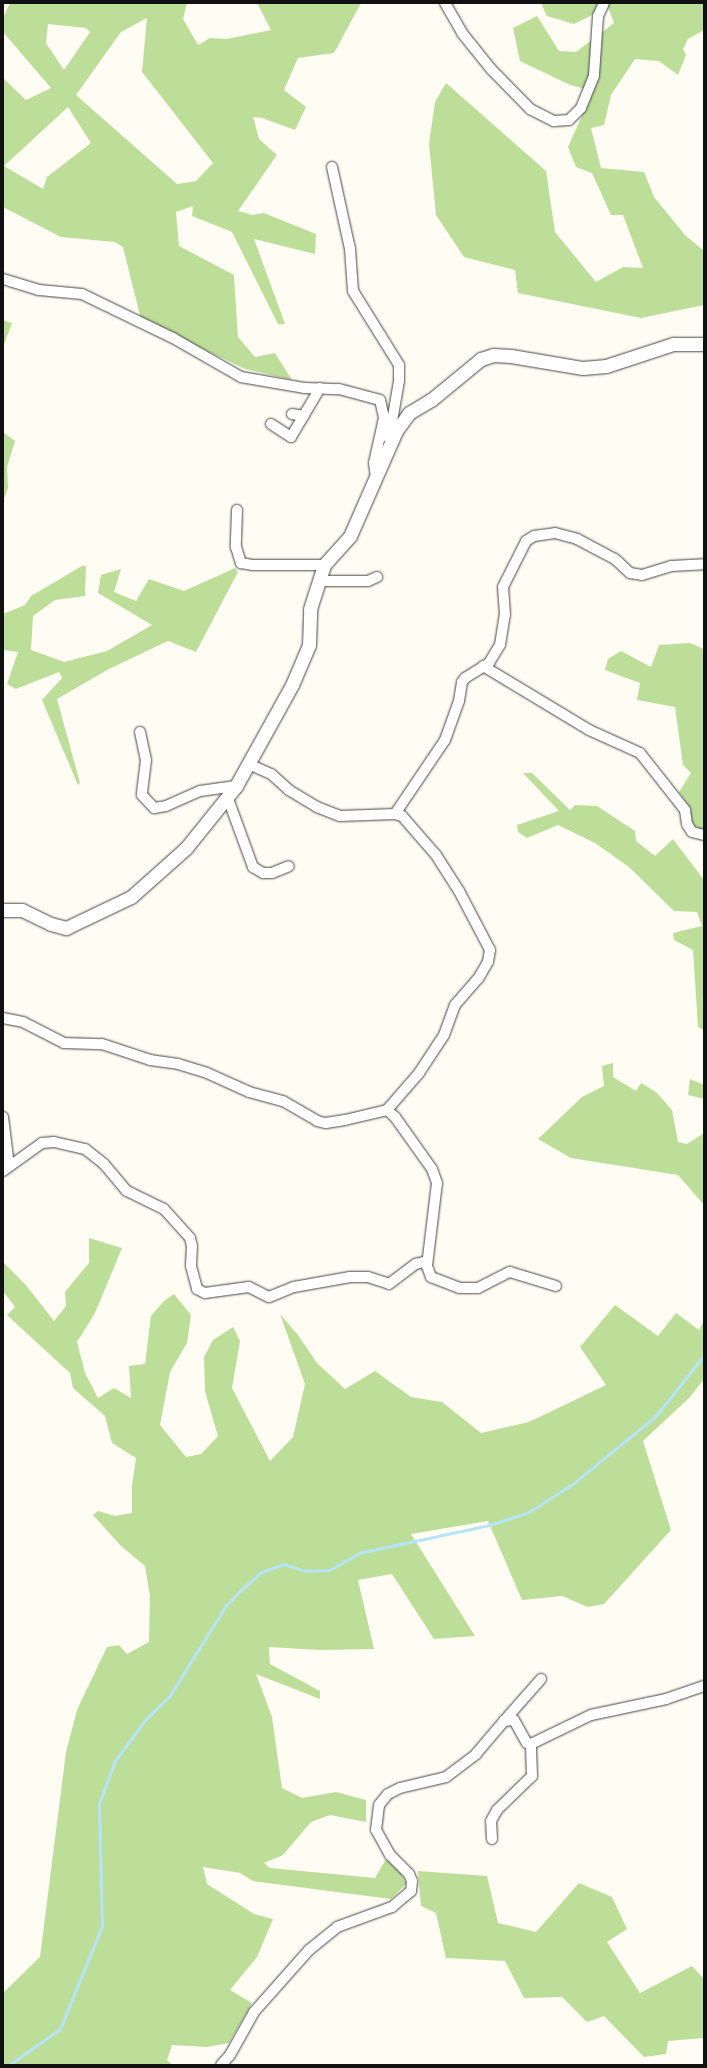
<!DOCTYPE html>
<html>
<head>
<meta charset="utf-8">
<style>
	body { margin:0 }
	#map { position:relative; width:707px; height:2068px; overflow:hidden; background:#fffcf4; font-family:"Zilla Slab",serif }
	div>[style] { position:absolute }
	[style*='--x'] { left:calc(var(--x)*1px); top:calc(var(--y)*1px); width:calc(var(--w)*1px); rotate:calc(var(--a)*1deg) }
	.forest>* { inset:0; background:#bcde99 }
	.stream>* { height:2.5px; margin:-1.25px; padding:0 1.25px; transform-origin:1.25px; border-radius:1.25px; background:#b6e4f9 }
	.roads { filter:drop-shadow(0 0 1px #444) drop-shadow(0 0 1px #444) }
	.minor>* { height:10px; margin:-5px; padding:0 5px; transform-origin:5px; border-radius:5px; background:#fff }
	.tertiary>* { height:13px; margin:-6.5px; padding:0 6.5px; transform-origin:6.5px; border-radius:6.5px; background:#fff }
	span { translate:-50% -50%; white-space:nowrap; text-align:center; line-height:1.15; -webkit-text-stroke:4px #fff; paint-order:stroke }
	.frame { position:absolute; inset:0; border:4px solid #111; pointer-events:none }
</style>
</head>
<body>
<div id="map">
	<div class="forest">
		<div style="clip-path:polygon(evenodd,10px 3px,187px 3px,183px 19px,198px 45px,210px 38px,227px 39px,271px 30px,257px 3px,361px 3px,334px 53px,298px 58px,284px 90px,306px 107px,295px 130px,262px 118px,253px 117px,259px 139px,277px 155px,238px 211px,253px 215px,264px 213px,316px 234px,315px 254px,254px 239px,285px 324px,278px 324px,232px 232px,192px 216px,193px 206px,176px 212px,179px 246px,234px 275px,238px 337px,255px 357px,275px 353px,292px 380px,245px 369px,141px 319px,123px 247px,115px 242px,61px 237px,3px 207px,3px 78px,26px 100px,51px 88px,3px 32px,3px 18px,10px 3px,147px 18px,142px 72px,213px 163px,196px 181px,177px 184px,76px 95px,121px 32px,147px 18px,10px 3px,48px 24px,86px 28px,90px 32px,64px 70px,46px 43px,48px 24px,10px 3px,68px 107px,91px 143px,47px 177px,43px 189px,4px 166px,68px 107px)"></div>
		<div style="clip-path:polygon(541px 3px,704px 3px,704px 30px,688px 39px,683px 49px,686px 55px,678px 75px,659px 61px,635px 59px,611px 95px,604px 125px,591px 128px,601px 168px,644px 172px,654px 197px,685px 235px,704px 251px,704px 305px,641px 318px,518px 293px,515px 270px,464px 257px,436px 215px,429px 144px,435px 102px,446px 83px,546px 171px,555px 232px,596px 282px,623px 267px,643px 268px,623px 215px,611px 215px,592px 173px,576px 167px,568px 147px,593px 91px,570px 85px,520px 61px,513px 28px,537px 16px,559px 51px,576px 52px,614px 23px,608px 7px,574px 24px,547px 16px)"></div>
		<div style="clip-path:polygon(3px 320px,12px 323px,3px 347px)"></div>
		<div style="clip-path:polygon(3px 432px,15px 441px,7px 467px,8px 488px,3px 501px)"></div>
		<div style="clip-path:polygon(82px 566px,86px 566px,85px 596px,55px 600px,33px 616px,31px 650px,64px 662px,107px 651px,152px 625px,98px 593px,101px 575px,121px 569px,114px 592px,136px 601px,149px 579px,184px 591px,235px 568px,238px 572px,196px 652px,168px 641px,109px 669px,57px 699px,80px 783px,78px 785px,42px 700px,62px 678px,59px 672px,16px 689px,7px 684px,18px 652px,3px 650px,3px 614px,25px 605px,31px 596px)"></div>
		<div style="clip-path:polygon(690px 643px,704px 649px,704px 831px,693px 825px,688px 805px,679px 792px,691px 773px,683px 765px,675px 707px,637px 700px,640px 683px,605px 670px,608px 659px,621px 651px,651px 667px,659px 645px)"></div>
		<div style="clip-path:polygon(523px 773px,532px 773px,570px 810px,575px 805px,597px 806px,635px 831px,636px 841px,655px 856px,673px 839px,704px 880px,704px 1030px,698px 1027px,693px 950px,674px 940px,673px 933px,702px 926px,697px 912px,674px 911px,629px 867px,595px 843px,558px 825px,527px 838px,518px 832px,517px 825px,559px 811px)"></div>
		<div style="clip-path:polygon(613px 1063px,613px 1077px,636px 1091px,641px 1083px,656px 1092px,672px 1110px,678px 1142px,687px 1144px,704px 1133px,704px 1205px,678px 1175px,571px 1158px,538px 1139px,582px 1097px,604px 1086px,602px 1066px)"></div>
		<div style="clip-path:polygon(690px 1079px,704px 1085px,704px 1099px,688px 1095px)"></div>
		<div style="clip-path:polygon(89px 1238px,122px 1248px,95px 1313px,77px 1342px,85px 1373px,98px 1398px,114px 1388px,131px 1398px,129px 1366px,145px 1364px,151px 1316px,164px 1301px,174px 1294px,191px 1315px,187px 1343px,170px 1372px,160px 1425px,186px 1457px,201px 1454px,218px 1436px,205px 1391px,204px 1357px,213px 1340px,233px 1327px,240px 1341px,232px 1388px,270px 1461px,293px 1437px,305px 1384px,280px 1314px,298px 1335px,317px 1363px,345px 1389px,375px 1371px,411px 1397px,442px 1402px,481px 1433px,529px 1422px,606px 1385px,580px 1347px,615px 1305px,658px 1336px,676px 1313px,699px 1330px,704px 1320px,704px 1379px,690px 1397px,643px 1441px,671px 1530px,604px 1604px,588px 1607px,562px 1596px,522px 1600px,488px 1521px,411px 1534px,475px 1636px,434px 1639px,392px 1574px,358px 1580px,374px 1649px,320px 1650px,269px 1647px,270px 1664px,320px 1691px,320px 1699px,256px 1674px,272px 1717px,282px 1788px,302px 1798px,336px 1792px,366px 1800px,366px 1822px,330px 1815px,311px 1822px,283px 1855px,264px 1863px,270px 1868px,375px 1878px,386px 1859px,401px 1873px,406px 1884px,391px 1899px,253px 1881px,240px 1873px,203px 1867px,207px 1884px,254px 1914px,273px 1919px,257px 1957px,230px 1990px,252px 2003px,229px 2043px,207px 2047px,172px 2045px,167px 2060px,172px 2065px,3px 2065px,3px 1993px,40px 1957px,66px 1752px,77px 1710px,107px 1647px,119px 1645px,127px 1654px,149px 1642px,150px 1596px,145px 1566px,121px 1546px,93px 1515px,98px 1511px,115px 1516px,132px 1513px,132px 1486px,136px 1458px,112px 1443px,105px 1416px,73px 1388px,70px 1373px,7px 1315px,15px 1307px,3px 1291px,3px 1262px,25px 1284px,54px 1321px,66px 1306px,65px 1292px,89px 1263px)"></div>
		<div style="clip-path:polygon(418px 1871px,487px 1876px,498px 1923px,536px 1932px,579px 1883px,612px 1897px,627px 1929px,607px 1942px,640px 1993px,692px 1966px,704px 1979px,704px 2038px,668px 2041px,666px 2054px,644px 2057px,604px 2016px,587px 2022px,562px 1997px,524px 1998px,505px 1961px,446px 1958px,436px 1913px,421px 1906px)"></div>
	</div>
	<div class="stream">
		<div style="--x:9;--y:2065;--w:62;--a:-35.2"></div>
		<div style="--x:60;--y:2029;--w:111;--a:-67.8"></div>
		<div style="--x:102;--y:1926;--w:122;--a:-91.4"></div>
		<div style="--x:99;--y:1804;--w:46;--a:-69.6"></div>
		<div style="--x:115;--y:1761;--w:52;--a:-53.6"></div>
		<div style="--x:146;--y:1719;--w:32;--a:-44"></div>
		<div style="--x:169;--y:1697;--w:106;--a:-58.1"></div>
		<div style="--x:225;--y:1607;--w:23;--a:-47"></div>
		<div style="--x:241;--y:1590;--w:28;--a:-41"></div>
		<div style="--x:262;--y:1572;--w:23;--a:-20"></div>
		<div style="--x:284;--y:1564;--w:22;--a:18"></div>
		<div style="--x:305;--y:1571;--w:25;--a:-2"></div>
		<div style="--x:330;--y:1570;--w:34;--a:-30"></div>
		<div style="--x:359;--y:1553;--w:134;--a:-12.1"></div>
		<div style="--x:490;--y:1525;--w:41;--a:-18.4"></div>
		<div style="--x:529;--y:1512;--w:54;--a:-32.8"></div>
		<div style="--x:574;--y:1483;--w:106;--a:-39.3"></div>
		<div style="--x:656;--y:1416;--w:78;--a:-51.8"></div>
	</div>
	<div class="roads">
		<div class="minor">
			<div style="--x:445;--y:3;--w:34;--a:60"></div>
			<div style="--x:462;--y:33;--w:46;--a:51.1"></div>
			<div style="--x:491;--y:69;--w:56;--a:45.7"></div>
			<div style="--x:530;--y:109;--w:27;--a:27"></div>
			<div style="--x:554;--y:121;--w:15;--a:-4"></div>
			<div style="--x:569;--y:120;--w:17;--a:-45"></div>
			<div style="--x:581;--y:108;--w:35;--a:-68"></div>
			<div style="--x:594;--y:75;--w:59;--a:-86.1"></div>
			<div style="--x:598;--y:16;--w:14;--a:-65"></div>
			<div style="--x:332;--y:167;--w:84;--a:77.6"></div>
			<div style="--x:350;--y:249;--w:42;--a:85.9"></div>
			<div style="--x:353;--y:291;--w:87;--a:58.1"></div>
			<div style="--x:399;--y:365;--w:16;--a:90"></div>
			<div style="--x:399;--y:381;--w:59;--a:99.8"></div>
			<div style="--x:3;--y:279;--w:38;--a:17"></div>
			<div style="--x:39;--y:290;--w:43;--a:5.3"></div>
			<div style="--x:82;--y:294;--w:101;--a:25.8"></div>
			<div style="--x:173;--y:338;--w:78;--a:29.8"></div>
			<div style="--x:241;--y:377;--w:65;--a:9.8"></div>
			<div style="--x:305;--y:388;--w:34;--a:2"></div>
			<div style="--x:339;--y:389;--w:42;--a:15"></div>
			<div style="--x:380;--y:400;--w:18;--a:77"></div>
			<div style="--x:384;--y:418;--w:46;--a:102.5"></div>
			<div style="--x:374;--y:463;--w:15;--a:82"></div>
			<div style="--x:292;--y:414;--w:12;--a:9"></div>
			<div style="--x:271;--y:424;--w:24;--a:33"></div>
			<div style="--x:291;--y:437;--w:57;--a:-59.4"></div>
			<div style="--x:237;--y:510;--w:37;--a:92"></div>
			<div style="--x:236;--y:547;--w:17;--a:73"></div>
			<div style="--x:241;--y:563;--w:11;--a:10"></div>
			<div style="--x:252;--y:565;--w:72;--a:0"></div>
			<div style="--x:319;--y:581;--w:49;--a:0"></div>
			<div style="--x:368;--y:581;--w:10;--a:-24"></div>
			<div style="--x:483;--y:666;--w:124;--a:31.1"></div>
			<div style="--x:589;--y:730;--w:56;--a:24.3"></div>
			<div style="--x:640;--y:753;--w:73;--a:51.7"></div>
			<div style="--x:685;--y:810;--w:14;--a:82"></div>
			<div style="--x:687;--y:824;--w:9;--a:58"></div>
			<div style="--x:692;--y:832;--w:12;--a:14"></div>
			<div style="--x:140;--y:732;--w:29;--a:78"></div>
			<div style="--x:146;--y:760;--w:35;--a:97"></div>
			<div style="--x:142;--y:795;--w:18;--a:47"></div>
			<div style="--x:154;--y:808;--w:12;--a:-9"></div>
			<div style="--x:166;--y:806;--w:37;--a:-24"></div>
			<div style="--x:200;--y:791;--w:36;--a:-8"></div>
			<div style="--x:227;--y:796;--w:76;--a:69.9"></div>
			<div style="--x:253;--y:867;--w:12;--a:31"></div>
			<div style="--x:263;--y:873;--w:9;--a:0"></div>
			<div style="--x:272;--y:873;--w:18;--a:-22"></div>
			<div style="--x:395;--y:814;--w:89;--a:-56"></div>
			<div style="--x:445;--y:740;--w:41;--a:-70.3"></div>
			<div style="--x:459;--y:701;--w:19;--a:-81"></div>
			<div style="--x:462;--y:682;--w:5;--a:-53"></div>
			<div style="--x:465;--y:678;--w:28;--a:-32"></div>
			<div style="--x:489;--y:663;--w:21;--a:-59"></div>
			<div style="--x:500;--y:645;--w:30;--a:-81"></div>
			<div style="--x:505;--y:615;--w:28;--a:-94"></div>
			<div style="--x:503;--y:587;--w:51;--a:-63.4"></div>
			<div style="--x:526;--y:541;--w:9;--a:-32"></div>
			<div style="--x:534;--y:536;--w:21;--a:-8"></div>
			<div style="--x:555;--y:533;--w:23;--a:15"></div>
			<div style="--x:577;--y:539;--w:43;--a:27.8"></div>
			<div style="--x:615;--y:559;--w:21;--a:43"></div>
			<div style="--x:630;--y:573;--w:12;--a:9"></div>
			<div style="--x:642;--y:575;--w:30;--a:-17"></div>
			<div style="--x:671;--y:566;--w:33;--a:-3"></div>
			<div style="--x:3;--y:1018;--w:20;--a:11"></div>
			<div style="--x:23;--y:1022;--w:46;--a:27.1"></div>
			<div style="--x:64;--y:1043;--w:38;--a:2"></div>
			<div style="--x:102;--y:1044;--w:51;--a:18.4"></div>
			<div style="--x:150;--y:1060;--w:28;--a:8"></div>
			<div style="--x:178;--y:1064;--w:30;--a:17"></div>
			<div style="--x:207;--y:1073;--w:46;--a:24.3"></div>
			<div style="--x:249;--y:1092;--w:35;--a:15"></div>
			<div style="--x:283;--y:1101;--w:39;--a:30"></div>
			<div style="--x:317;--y:1121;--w:9;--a:13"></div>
			<div style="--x:326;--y:1123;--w:19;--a:-9"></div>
			<div style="--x:345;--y:1120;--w:43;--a:-13.4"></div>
			<div style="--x:387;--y:1110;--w:49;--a:-49.1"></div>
			<div style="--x:419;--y:1073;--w:45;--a:-56.7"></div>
			<div style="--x:444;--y:1035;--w:32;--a:-70"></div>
			<div style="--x:455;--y:1005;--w:35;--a:-49"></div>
			<div style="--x:478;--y:979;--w:20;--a:-60"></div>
			<div style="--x:488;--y:962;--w:12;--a:-81"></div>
			<div style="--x:490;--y:950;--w:67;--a:-117.7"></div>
			<div style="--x:459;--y:891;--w:43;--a:-122.6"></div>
			<div style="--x:436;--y:855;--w:52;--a:-131.1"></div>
			<div style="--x:402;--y:816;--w:7;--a:-164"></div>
			<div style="--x:395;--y:814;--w:55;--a:177.9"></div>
			<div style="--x:340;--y:816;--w:25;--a:-159"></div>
			<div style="--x:317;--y:807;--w:33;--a:-149"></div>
			<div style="--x:289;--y:790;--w:24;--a:-138"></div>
			<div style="--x:271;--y:774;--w:24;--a:-156"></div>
			<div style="--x:387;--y:1110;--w:11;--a:41"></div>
			<div style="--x:395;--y:1117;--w:64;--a:54.6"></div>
			<div style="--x:432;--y:1169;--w:15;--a:70"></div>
			<div style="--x:437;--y:1183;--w:84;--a:96.9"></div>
			<div style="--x:427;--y:1266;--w:12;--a:70"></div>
			<div style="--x:431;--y:1277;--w:30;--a:21"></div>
			<div style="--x:459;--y:1288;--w:19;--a:0"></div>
			<div style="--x:478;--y:1288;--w:36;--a:-27"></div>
			<div style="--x:510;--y:1272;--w:48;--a:16.9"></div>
			<div style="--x:3;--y:1117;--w:49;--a:83"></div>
			<div style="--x:3;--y:1171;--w:48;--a:-35.7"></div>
			<div style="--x:42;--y:1143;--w:12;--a:-5"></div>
			<div style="--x:54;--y:1142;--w:32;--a:13"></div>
			<div style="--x:85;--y:1149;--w:24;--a:38"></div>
			<div style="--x:104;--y:1164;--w:35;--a:50"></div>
			<div style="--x:127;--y:1191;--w:41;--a:25.9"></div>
			<div style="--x:164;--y:1209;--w:39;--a:48"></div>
			<div style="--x:190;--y:1238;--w:8;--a:76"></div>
			<div style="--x:192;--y:1246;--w:20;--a:93"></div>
			<div style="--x:191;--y:1266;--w:24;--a:75"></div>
			<div style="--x:197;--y:1289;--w:9;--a:27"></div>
			<div style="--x:205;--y:1293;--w:44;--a:-7.8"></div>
			<div style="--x:249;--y:1287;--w:22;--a:27"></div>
			<div style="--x:269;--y:1297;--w:27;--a:-22"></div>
			<div style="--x:294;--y:1287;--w:57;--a:-10.1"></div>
			<div style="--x:350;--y:1277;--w:18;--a:0"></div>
			<div style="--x:368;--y:1277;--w:22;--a:18"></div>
			<div style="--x:389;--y:1284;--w:34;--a:-37"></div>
			<div style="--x:416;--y:1264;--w:11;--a:-15"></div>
			<div style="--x:504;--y:1721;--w:56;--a:-48.6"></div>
			<div style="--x:492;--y:1839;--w:18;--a:-93"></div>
			<div style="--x:491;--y:1821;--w:13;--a:-61"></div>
			<div style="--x:497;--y:1810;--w:49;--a:-44.2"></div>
			<div style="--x:532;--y:1776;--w:32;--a:-92"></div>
			<div style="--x:221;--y:2065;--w:13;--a:-48"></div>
			<div style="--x:230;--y:2055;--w:49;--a:-60.8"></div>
			<div style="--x:254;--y:2012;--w:83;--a:-48.4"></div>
			<div style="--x:309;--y:1950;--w:36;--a:-39"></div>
			<div style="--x:337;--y:1927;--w:59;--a:-20"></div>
			<div style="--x:392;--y:1907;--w:25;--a:-40"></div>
			<div style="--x:411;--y:1891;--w:10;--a:-84"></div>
			<div style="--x:412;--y:1881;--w:8;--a:-113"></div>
			<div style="--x:409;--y:1874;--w:27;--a:-135"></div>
			<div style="--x:390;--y:1855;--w:29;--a:-119"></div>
			<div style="--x:376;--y:1830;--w:25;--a:-83"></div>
			<div style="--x:379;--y:1805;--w:14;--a:-51"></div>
			<div style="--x:388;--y:1794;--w:13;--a:-27"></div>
			<div style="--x:400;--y:1788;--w:47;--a:-13.4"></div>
			<div style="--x:446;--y:1777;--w:38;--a:-37"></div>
			<div style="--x:476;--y:1754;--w:43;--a:-49.7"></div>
			<div style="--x:504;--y:1721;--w:10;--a:-6"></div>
			<div style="--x:514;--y:1720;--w:26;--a:61"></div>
			<div style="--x:527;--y:1743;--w:4;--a:14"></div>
			<div style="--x:531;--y:1744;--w:67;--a:-25.8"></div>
			<div style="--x:591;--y:1715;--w:77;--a:-12"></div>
			<div style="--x:666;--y:1699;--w:40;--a:-18.9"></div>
		</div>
		<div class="tertiary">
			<div style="--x:3;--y:910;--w:19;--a:0"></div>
			<div style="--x:22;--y:910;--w:32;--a:26"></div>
			<div style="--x:51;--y:924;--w:16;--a:15"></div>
			<div style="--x:66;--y:928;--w:72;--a:-25.5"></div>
			<div style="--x:131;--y:897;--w:74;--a:-41.7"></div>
			<div style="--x:186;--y:848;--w:80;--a:-51.1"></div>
			<div style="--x:236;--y:786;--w:115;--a:-61"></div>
			<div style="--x:292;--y:685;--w:43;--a:-67"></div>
			<div style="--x:309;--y:645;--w:36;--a:-88"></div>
			<div style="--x:310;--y:609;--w:46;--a:-72.3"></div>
			<div style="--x:324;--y:565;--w:39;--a:-48"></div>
			<div style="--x:350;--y:536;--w:115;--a:-66.3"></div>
			<div style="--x:396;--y:431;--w:22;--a:-54"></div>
			<div style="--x:409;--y:413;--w:26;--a:-31"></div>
			<div style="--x:431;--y:400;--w:65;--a:-39.4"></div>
			<div style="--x:481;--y:359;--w:13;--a:-18"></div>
			<div style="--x:493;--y:355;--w:18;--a:3"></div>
			<div style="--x:511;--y:356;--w:73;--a:9.5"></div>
			<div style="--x:583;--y:368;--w:23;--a:-5"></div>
			<div style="--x:606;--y:366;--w:71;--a:-18.2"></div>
			<div style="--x:673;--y:344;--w:31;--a:0"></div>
		</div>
	</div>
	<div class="frame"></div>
</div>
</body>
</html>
